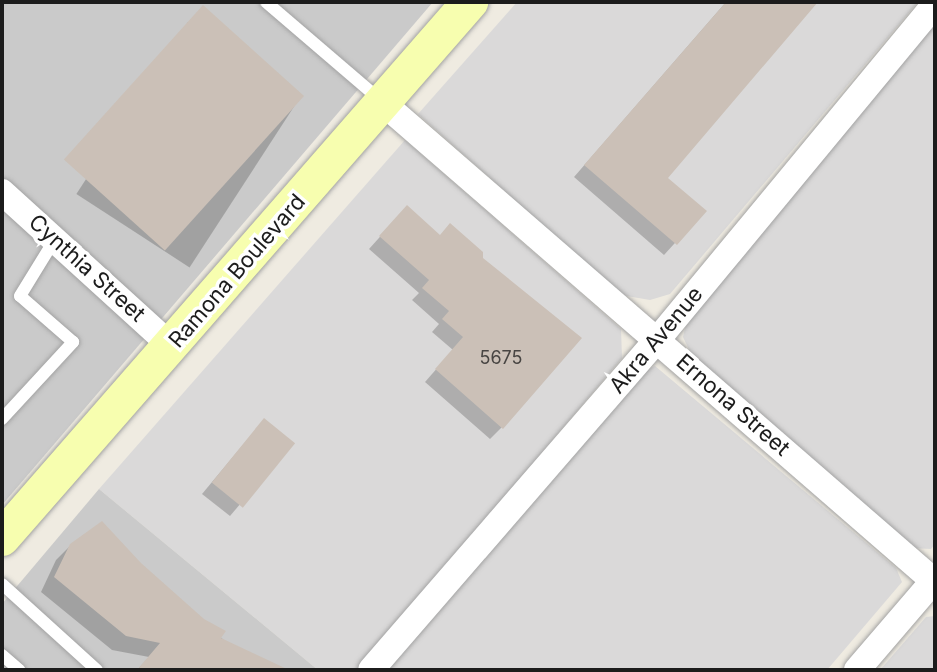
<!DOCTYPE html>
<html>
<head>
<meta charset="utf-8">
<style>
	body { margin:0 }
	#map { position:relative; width:937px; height:672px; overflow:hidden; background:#efebe1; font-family:Inter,sans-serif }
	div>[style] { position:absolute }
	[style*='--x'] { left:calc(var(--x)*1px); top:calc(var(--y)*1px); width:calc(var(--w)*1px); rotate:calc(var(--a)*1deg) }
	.residential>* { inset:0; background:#dad9d9 }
	.religious>* { inset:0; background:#cacaca }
	.shadow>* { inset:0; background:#0003; transform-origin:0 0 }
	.building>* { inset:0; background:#cbc0b7; transform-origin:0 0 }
	.roads { filter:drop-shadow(0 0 2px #a3a3a3) drop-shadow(0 0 2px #a3a3a3) }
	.lane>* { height:12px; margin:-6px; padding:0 6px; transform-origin:6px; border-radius:6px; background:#fff }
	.street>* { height:26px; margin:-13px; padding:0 13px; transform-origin:13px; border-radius:13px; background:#fff }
	.secondary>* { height:36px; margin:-18px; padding:0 18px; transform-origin:18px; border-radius:18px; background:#f7feaf }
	span { translate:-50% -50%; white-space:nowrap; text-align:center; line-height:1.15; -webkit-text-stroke:7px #fff; paint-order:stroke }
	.number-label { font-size:18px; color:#484543 }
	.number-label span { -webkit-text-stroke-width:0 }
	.street-label { font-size:22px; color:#1c1c1c }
	.frame { position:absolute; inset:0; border:4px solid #1c1c1c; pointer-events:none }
</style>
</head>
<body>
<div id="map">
	<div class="residential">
		<div style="clip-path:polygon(517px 2px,918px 2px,670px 294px,650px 300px,621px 295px,418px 114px)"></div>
		<div style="clip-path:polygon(935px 22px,935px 544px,931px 549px,912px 548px,693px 358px,683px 337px,689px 312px)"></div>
		<div style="clip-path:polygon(405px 140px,621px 329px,622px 358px,358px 670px,318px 670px,99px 489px)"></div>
		<div style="clip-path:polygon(655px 366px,896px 568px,902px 582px,827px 670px,385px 670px,639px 373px)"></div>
		<div style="clip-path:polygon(935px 616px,935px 670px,880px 670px,926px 617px)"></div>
	</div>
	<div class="religious">
		<div style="clip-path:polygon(2px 2px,433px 2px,2px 505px)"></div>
		<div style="clip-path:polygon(99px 489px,318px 670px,2px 670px,2px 604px)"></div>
	</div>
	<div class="shadow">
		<div style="clip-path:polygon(726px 2px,812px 2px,666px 178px,704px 211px,664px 255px,574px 177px)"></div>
		<div style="left:188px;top:22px;width:135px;height:205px;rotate:33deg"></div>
		<div style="clip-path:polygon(396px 219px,439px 237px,502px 427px,490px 439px,425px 382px,453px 350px,432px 332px,439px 324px,412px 300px,419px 293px,369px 249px)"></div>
		<div style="clip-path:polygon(257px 428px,292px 443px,230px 516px,202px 494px)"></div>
		<div style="clip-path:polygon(71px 545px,139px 564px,257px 670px,137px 670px,149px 657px,112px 650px,41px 592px,56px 560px)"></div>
	</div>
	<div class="building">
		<div style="clip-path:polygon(726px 2px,818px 2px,668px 178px,707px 211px,677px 245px,584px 165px)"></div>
		<div style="left:203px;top:5px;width:136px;height:208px;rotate:42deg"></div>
		<div style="clip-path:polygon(407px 205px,440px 235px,450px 223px,483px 252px,483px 258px,582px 338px,503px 429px,435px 369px,463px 337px,442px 319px,449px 311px,422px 288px,429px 280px,379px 236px)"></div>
		<div style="left:264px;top:418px;width:40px;height:83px;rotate:39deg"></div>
		<div style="clip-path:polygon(102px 521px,141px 563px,204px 619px,226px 631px,221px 638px,289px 670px,137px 670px,160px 643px,126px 636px,54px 577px,70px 544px)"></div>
	</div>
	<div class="roads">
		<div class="lane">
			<div style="--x:266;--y:2;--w:149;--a:40.6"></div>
			<div style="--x:2;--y:419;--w:105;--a:-47.3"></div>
			<div style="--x:73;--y:342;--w:70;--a:-139"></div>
			<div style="--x:20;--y:296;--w:67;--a:-58.4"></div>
			<div style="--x:2;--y:584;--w:128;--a:42.2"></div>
			<div style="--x:2;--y:655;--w:23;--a:41"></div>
		</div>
		<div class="street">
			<div style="--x:383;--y:103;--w:731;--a:40.95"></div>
			<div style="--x:2;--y:192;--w:229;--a:42.3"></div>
			<div style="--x:371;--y:670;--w:438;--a:-49.1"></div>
			<div style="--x:658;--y:339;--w:435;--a:-50.4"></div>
			<div style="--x:857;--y:670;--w:120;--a:-49.4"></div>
		</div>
		<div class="secondary">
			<div style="--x:2;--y:538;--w:712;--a:-48.87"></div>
		</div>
	</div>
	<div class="number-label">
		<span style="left:501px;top:358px">5675</span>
	</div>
	<div class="street-label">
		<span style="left:87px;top:268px;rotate:42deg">Cynthia Street</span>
		<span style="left:237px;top:271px;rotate:-49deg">Ramona Boulevard</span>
		<span style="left:656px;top:340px;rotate:-50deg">Akra Avenue</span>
		<span style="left:733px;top:405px;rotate:41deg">Ernona Street</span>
	</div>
	<div class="frame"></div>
</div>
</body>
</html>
